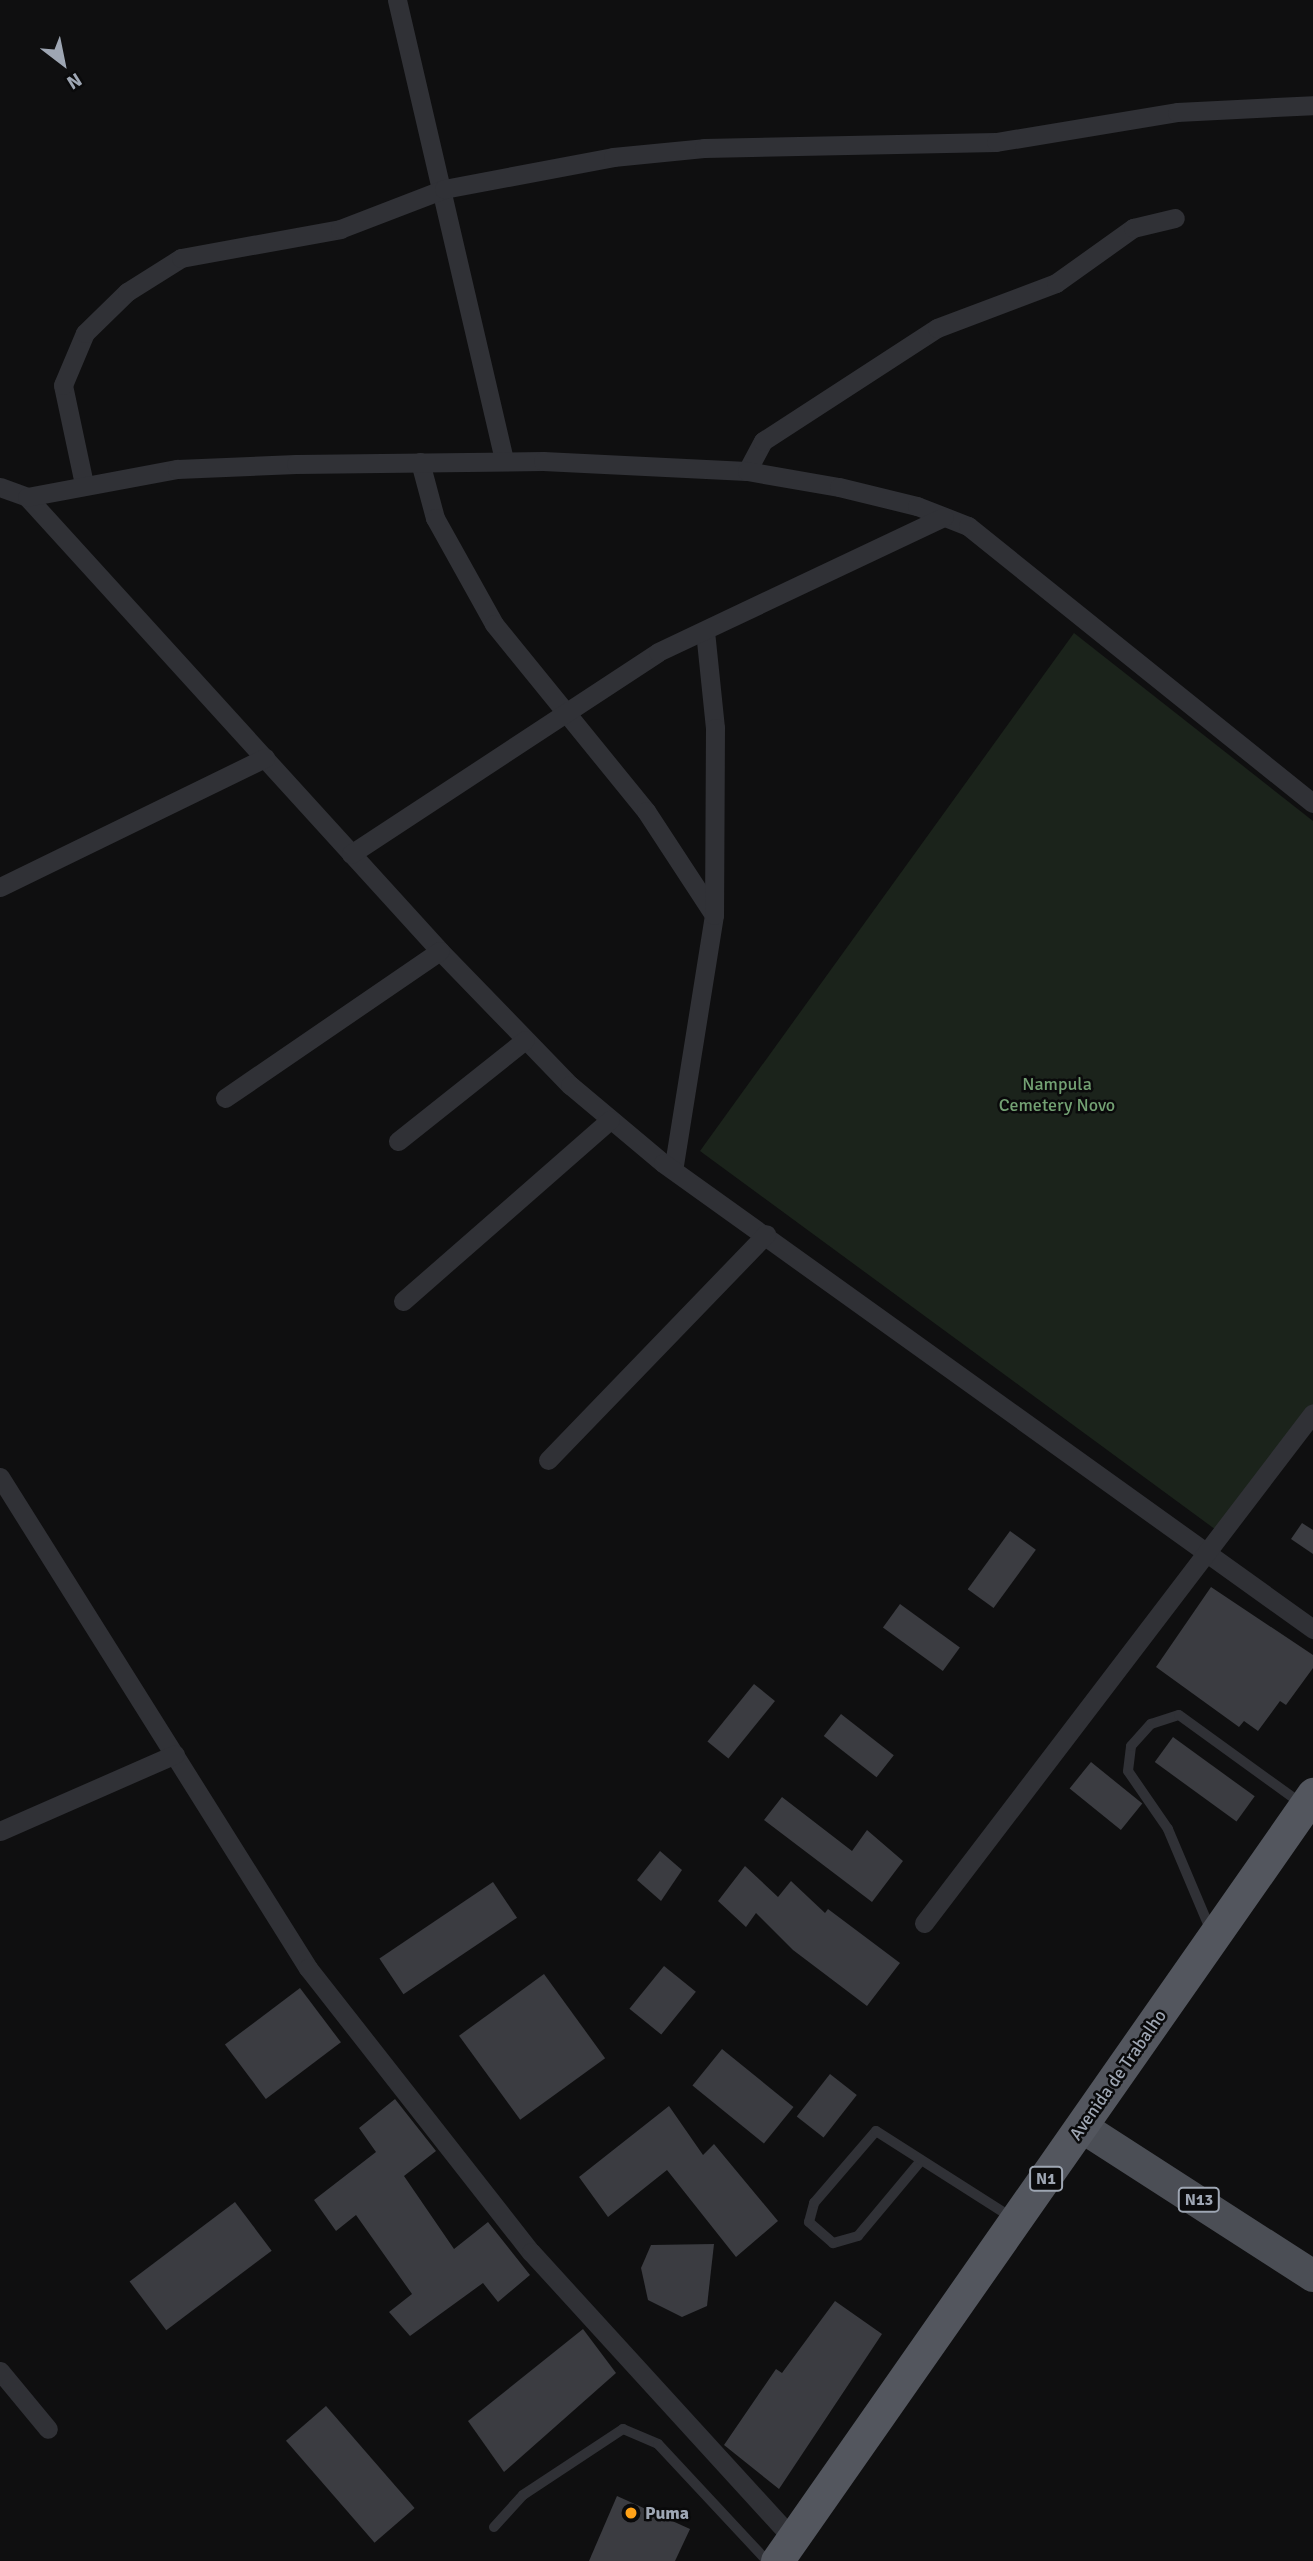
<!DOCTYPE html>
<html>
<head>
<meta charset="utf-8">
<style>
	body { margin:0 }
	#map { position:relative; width:1313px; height:2561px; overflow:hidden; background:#0f0f10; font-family:Signika,sans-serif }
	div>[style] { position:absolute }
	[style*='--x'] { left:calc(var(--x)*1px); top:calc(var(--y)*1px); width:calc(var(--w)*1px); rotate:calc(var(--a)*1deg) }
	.green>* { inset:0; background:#1b231b }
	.building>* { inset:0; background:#3b3c41; transform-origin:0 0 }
	.service>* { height:10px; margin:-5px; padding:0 5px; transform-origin:5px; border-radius:5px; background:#303136 }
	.minor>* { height:19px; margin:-9.5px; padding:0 9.5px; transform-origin:9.5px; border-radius:9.5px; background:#303136 }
	.primary>* { height:32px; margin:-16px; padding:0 16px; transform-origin:16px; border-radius:16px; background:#4b4e55 }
	.trunk>* { height:33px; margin:-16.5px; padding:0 16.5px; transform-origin:16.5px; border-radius:16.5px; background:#53565e }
	.dots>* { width:19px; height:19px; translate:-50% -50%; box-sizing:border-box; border:4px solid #0a0a0b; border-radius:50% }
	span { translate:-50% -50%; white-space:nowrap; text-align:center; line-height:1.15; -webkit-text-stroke:5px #0a0a0b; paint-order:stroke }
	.shield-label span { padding:2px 5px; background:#0a0a0b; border:2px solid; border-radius:5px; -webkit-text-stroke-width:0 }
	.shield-label { font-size:16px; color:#9ea6b3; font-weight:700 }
	.park-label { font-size:18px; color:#73a173 }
	.street-label { font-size:18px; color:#9ea6b3 }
	.poi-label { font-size:18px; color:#9ea6b3; font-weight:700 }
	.left { translate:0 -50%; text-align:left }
	.north { position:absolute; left:28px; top:28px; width:70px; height:70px; -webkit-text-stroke:5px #0a0a0b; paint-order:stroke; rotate:148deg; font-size:19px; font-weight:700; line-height:28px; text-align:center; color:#9ea6b3 }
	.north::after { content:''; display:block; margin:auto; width:24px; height:32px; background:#9ea6b3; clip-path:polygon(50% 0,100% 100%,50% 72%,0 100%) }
</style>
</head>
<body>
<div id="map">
	<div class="green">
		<div style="clip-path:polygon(1074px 633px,1313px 821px,1313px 1417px,1227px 1538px,700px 1151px)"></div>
	</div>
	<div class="building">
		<div style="clip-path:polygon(1302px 1523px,1313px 1530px,1313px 1554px,1291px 1539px)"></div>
		<div style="left:1010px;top:1531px;width:32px;height:72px;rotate:36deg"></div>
		<div style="clip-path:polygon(1211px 1587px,1313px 1655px,1313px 1668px,1286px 1705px,1280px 1701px,1258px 1731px,1244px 1721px,1239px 1727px,1156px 1667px)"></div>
		<div style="left:900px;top:1604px;width:74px;height:29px;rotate:36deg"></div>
		<div style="left:754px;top:1684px;width:27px;height:74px;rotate:39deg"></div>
		<div style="left:841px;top:1714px;width:67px;height:28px;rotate:38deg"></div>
		<div style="left:1173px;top:1737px;width:101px;height:31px;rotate:36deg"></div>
		<div style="left:1091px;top:1762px;width:66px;height:34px;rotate:39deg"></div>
		<div style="clip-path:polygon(782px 1797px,852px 1851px,867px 1830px,903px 1861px,872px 1902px,764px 1820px)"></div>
		<div style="clip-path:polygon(660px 1851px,682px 1870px,661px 1901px,637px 1880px)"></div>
		<div style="clip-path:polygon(745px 1866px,778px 1897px,791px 1881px,825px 1913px,828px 1909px,900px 1963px,867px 2006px,793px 1950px,756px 1913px,746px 1927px,718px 1901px)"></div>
		<div style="left:493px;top:1882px;width:43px;height:137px;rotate:56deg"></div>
		<div style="left:664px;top:1966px;width:41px;height:55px;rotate:39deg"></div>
		<div style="left:544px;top:1974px;width:104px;height:105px;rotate:54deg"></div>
		<div style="left:300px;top:1988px;width:68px;height:94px;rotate:53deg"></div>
		<div style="left:722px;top:2049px;width:92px;height:47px;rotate:39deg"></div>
		<div style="left:830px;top:2074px;width:34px;height:54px;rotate:38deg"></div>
		<div style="clip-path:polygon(395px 2099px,436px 2151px,404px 2176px,454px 2249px,488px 2222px,530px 2275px,498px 2302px,483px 2283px,410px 2336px,389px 2312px,412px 2294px,356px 2215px,336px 2231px,314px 2200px,376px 2152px,359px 2128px)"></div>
		<div style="clip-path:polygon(669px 2106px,703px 2155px,714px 2144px,778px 2221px,736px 2257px,667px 2170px,608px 2217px,579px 2177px)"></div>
		<div style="left:235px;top:2202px;width:61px;height:132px;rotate:53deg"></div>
		<div style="clip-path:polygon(714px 2244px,707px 2306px,682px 2317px,648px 2300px,641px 2268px,651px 2245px)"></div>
		<div style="clip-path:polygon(835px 2301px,882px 2334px,779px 2489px,724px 2445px,776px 2369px,782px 2373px)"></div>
		<div style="clip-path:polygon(583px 2329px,616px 2373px,504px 2472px,468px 2421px)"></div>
		<div style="left:326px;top:2406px;width:135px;height:53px;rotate:49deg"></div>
		<div style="clip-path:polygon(617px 2496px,690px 2529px,675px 2561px,589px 2561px)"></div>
	</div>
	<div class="service">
		<div style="--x:1211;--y:1931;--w:111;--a:-112.9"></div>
		<div style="--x:1168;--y:1829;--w:70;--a:-124.6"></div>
		<div style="--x:1128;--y:1771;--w:25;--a:-83"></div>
		<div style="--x:1131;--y:1746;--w:30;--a:-48"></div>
		<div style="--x:1151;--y:1724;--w:29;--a:-18"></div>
		<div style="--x:1179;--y:1715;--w:152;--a:35.9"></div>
		<div style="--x:919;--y:2163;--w:95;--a:129.9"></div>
		<div style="--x:858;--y:2236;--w:26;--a:164"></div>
		<div style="--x:833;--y:2243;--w:32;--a:-139"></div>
		<div style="--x:809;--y:2222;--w:20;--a:-75"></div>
		<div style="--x:814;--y:2203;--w:95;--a:-49.3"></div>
		<div style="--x:876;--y:2131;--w:160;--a:32.5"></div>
		<div style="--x:494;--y:2527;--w:43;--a:-47.8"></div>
		<div style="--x:523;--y:2495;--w:120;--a:-33.4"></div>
		<div style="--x:623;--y:2429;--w:38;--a:23"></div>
		<div style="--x:658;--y:2444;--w:160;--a:47"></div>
	</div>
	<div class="minor">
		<div style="--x:397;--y:0;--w:473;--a:76.9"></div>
		<div style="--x:420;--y:462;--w:58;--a:75"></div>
		<div style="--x:435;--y:518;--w:121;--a:60.9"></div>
		<div style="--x:494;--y:624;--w:241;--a:50.9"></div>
		<div style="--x:646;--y:811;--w:124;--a:56.8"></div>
		<div style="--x:714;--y:915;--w:258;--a:99.1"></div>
		<div style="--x:747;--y:471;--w:34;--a:-62"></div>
		<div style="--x:763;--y:441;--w:207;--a:-33"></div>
		<div style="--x:937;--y:328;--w:127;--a:-20.7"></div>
		<div style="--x:1056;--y:283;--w:95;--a:-35.5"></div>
		<div style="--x:1133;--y:228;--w:43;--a:-13.4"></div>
		<div style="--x:84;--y:484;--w:101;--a:-102"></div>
		<div style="--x:63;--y:385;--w:56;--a:-67.1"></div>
		<div style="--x:85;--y:333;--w:59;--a:-44.3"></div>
		<div style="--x:127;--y:292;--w:64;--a:-32.2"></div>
		<div style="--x:181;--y:258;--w:162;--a:-10.3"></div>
		<div style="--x:340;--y:229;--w:111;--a:-21"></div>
		<div style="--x:444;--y:189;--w:172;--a:-10.7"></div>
		<div style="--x:613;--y:157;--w:91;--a:-5.6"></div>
		<div style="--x:704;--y:148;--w:292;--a:-1.2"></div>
		<div style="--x:996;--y:142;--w:183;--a:-9.4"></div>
		<div style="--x:1177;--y:112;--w:136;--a:-2.9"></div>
		<div style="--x:0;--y:487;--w:29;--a:20"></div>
		<div style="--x:27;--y:497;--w:614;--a:47.71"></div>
		<div style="--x:440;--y:951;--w:187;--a:45.9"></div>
		<div style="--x:570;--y:1085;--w:121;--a:40"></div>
		<div style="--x:663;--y:1163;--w:800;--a:35.64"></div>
		<div style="--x:27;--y:497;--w:153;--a:-10.6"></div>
		<div style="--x:177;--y:469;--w:119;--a:-2.4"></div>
		<div style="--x:296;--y:464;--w:247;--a:-0.7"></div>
		<div style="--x:543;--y:461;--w:204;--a:2.8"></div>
		<div style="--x:747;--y:471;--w:93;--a:9.9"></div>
		<div style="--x:839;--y:487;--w:80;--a:13.7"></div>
		<div style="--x:917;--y:506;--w:55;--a:21.4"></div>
		<div style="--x:968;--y:526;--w:442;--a:38.8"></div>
		<div style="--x:705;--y:631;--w:98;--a:84.1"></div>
		<div style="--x:715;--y:728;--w:187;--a:90.3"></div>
		<div style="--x:351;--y:854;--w:367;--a:-33.3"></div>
		<div style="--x:658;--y:652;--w:316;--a:-25.3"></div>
		<div style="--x:0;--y:887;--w:295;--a:-26"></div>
		<div style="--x:225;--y:1098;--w:260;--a:-34.4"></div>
		<div style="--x:398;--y:1141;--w:162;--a:-38.5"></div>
		<div style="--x:403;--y:1301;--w:275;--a:-41.2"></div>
		<div style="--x:548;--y:1460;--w:314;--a:-46"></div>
		<div style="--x:0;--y:1477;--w:580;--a:57.9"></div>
		<div style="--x:308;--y:1968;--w:361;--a:51.9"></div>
		<div style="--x:531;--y:2252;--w:389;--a:47.6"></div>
		<div style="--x:0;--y:1831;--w:191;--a:-23.7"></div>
		<div style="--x:924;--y:1923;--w:641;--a:-52.67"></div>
		<div style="--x:0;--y:2371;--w:75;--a:50.4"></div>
	</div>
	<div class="primary">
		<div style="--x:1082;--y:2127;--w:275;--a:32.8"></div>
	</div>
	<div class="trunk">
		<div style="--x:777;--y:2561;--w:936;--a:-55.05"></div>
	</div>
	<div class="dots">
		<div style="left:631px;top:2513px;background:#ffa218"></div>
	</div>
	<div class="shield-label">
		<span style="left:1046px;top:2179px">N1</span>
		<span style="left:1199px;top:2200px">N13</span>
	</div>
	<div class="park-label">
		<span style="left:1057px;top:1095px">Nampula<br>Cemetery Novo</span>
	</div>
	<div class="street-label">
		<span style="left:1118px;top:2075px;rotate:-55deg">Avenida de Trabalho</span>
	</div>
	<div class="poi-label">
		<span class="left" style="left:645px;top:2513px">Puma</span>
	</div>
	<div class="north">N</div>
</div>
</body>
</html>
